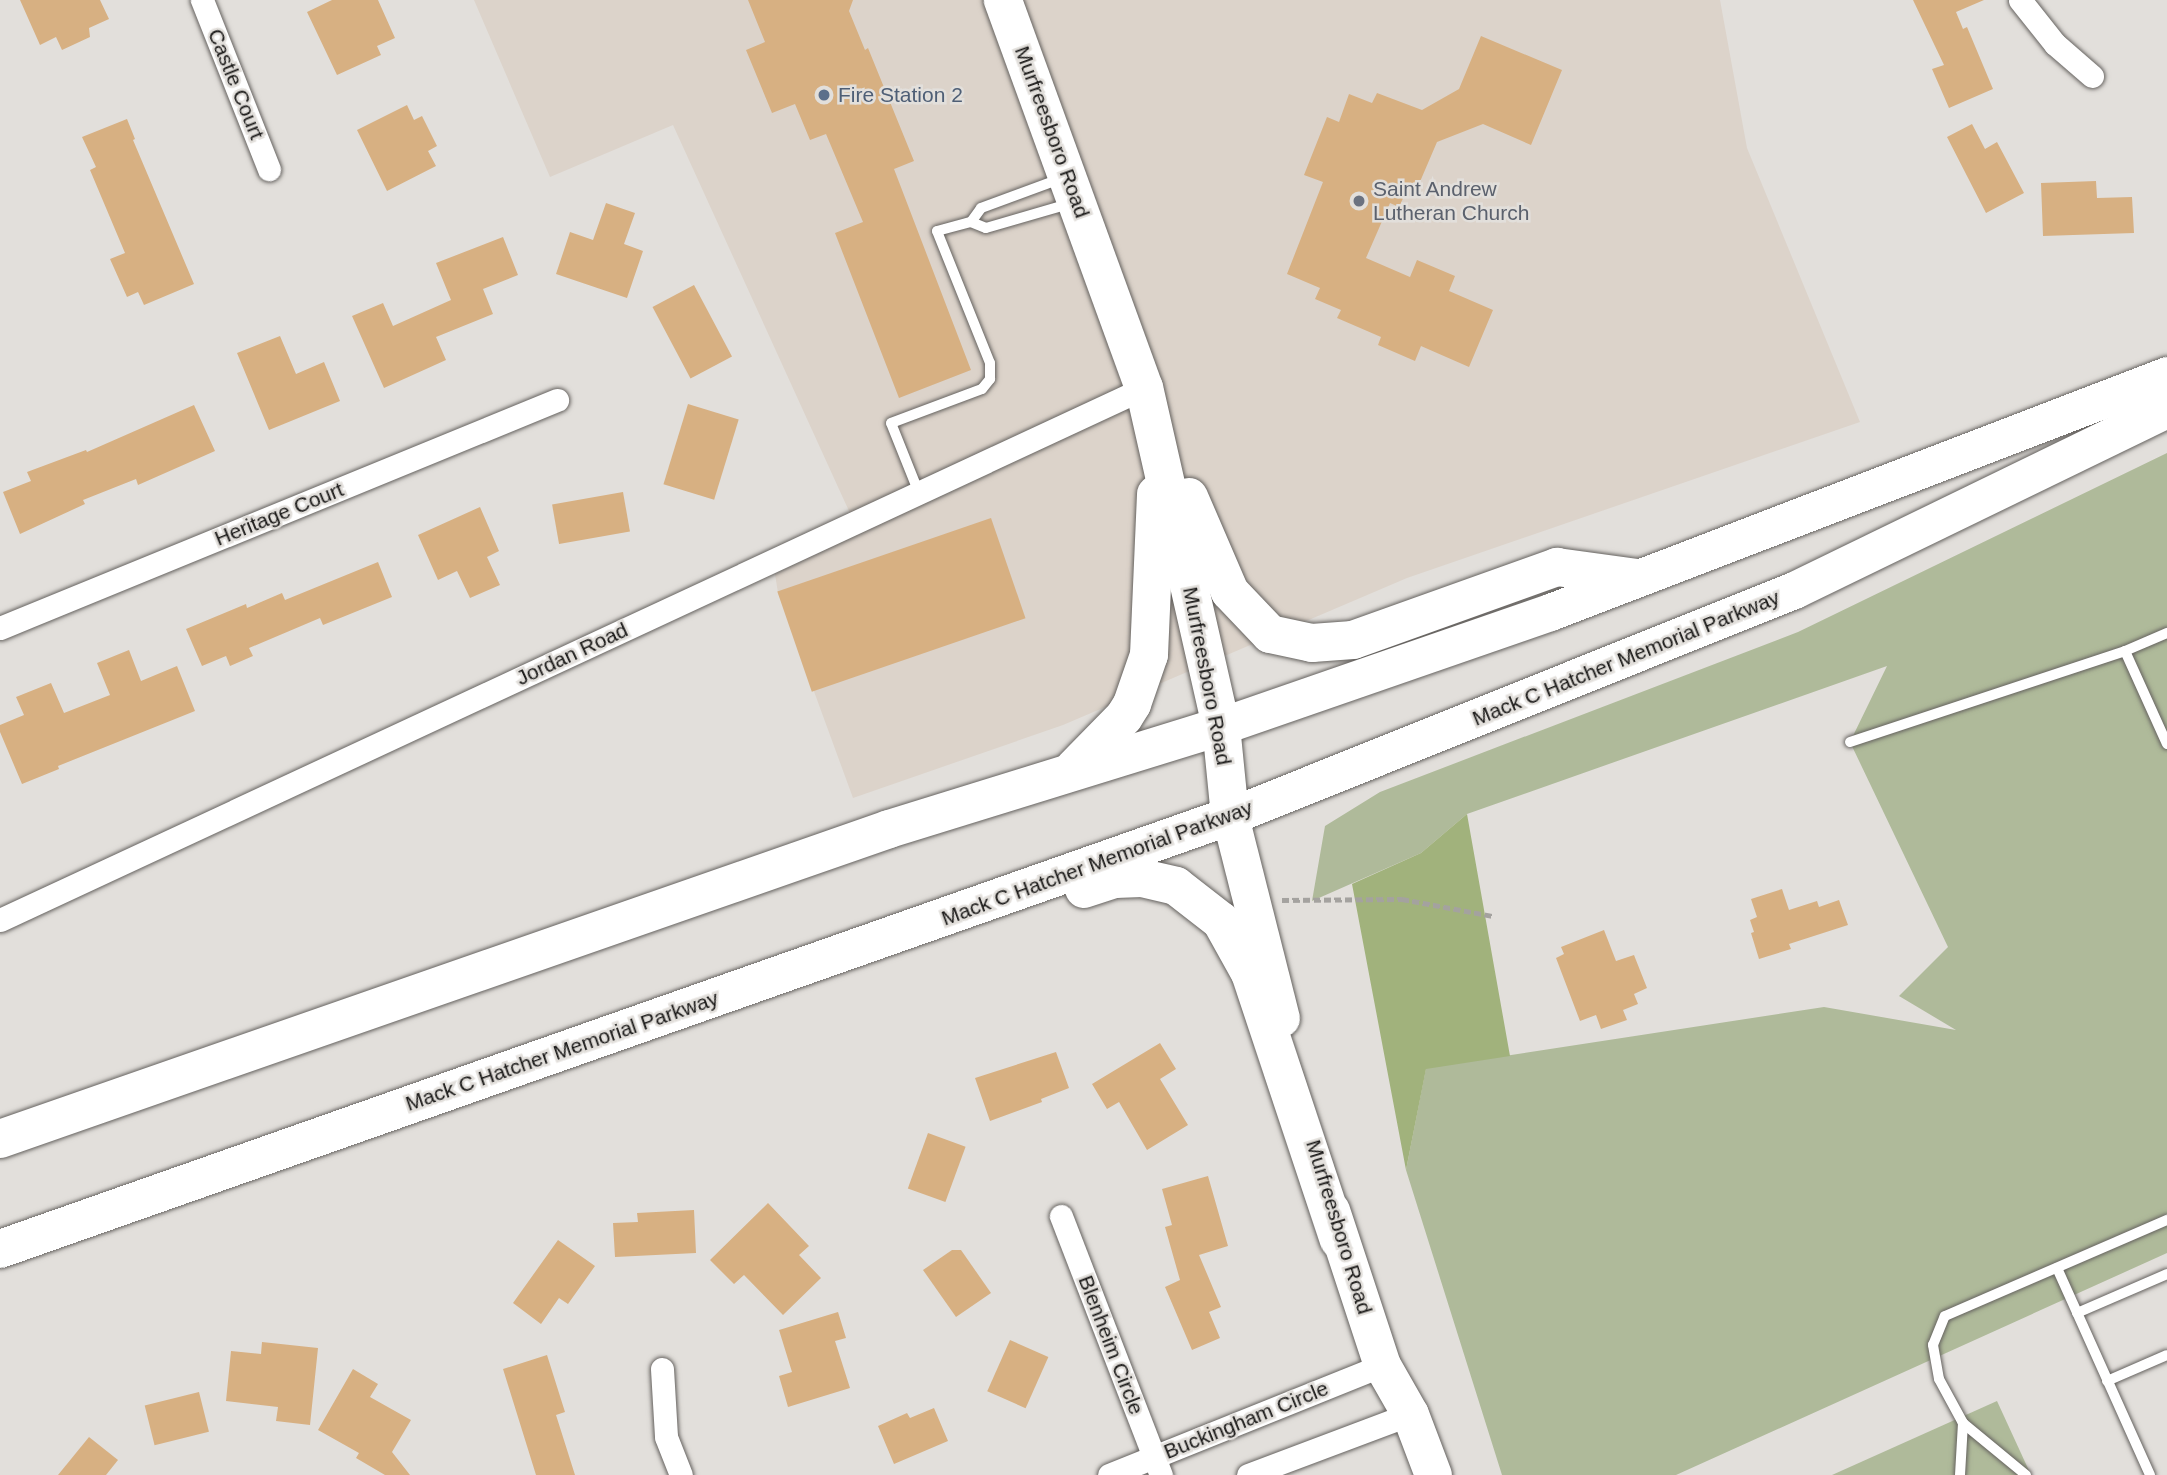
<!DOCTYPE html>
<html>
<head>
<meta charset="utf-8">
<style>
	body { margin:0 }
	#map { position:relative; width:2167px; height:1475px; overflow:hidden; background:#e2dfdb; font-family:Helvetica,sans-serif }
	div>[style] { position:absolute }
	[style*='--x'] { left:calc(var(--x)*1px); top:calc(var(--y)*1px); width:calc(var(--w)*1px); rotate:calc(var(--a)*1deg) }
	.built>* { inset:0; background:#dcd3ca }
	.green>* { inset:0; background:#afba9a }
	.forest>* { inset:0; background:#a1b27c }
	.building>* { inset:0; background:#d7b082; transform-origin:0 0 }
	.path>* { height:4.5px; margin-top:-2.25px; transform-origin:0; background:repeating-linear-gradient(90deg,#a4a29f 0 7px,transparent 0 10.5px) }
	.roads { filter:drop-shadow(0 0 2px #65625f) drop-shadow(0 0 2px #65625f) }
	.service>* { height:10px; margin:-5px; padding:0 5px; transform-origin:5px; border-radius:5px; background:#fff }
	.minor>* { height:23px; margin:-11.5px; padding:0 11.5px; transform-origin:11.5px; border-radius:11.5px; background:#fff }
	.primary>* { height:37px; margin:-18.5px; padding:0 18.5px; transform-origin:18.5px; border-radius:18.5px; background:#fff }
	.trunk>* { height:38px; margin:-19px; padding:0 19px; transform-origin:19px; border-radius:19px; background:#fff }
	.dots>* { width:19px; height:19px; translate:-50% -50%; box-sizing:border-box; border:4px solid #e2dfdb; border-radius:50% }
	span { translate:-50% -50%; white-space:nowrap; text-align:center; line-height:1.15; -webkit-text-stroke:5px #e2dfdb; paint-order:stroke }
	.street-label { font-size:21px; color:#191817 }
	.service-label { font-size:21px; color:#4e5e75 }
	.left { translate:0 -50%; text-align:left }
	.worship-label { font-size:21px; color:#5b616d }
</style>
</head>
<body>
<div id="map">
	<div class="built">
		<div style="clip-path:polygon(474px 0,1720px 0,1747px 148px,1860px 422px,1407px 578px,1063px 725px,853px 798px,778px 593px,775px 574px,859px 533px,673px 125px,550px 177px)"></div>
	</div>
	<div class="green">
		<div style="clip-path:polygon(2167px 453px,2167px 1253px,1676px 1475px,1502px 1475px,1406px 1170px,1426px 1068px,1824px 1007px,1956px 1030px,1899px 996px,1948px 947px,1850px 742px,1887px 666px,1467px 814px,1421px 853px,1312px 901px,1325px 826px,1380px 792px,1798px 632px)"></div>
		<div style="clip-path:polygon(1997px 1401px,2031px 1475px,1832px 1475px)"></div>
	</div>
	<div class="forest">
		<div style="clip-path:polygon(1467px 814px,1510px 1056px,1426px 1069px,1406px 1170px,1352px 884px,1421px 853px)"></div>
	</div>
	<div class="building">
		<div style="clip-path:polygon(20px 0,100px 0,109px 19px,89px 28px,90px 37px,62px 50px,56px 37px,40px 45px)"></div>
		<div style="clip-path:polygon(332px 0,378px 0,395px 38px,377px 46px,381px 55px,337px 75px,307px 12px)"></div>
		<div style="clip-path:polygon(748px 0,853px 0,849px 11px,865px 50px,868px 48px,914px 161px,894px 169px,971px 370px,899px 398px,835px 233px,863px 222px,826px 134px,810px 140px,795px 104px,772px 113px,746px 50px,765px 42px)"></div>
		<div style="clip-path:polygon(1913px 0,1984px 0,1956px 12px,1963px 29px,1967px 27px,1993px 89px,1949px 108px,1932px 69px,1944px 65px)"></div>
		<div style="clip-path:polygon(1481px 36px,1562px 70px,1531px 145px,1483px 124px,1437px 142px,1413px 198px,1405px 194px,1399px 207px,1390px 203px,1366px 258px,1410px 277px,1417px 260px,1455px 276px,1449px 291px,1493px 310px,1469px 367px,1421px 346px,1415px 361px,1378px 345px,1381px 337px,1337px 318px,1341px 310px,1315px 299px,1320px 288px,1287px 274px,1323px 182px,1304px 175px,1327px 117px,1339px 122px,1349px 94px,1372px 103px,1377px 93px,1422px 110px,1459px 89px)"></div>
		<div style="clip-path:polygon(407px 105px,414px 120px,422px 116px,437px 146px,428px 151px,436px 166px,387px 191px,357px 130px)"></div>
		<div style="clip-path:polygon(127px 119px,135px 139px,133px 140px,194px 284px,144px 305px,138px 292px,127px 297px,110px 259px,125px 253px,90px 170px,96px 167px,82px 137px)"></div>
		<div style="clip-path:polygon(1972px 124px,1985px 149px,1997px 142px,2024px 193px,1986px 213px,1947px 137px)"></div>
		<div style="clip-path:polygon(2096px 181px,2097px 198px,2132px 197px,2134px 233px,2043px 236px,2041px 183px)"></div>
		<div style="clip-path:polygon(606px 203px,635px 213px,624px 244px,643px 251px,627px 298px,556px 274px,570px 232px,593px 240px)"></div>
		<div style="clip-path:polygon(503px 237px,518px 275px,483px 289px,493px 314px,436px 337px,446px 360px,384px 388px,352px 316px,383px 303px,393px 326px,451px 300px,436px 263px)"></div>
		<div style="left:694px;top:285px;width:81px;height:47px;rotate:62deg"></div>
		<div style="clip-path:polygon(280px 336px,296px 374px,324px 362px,340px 401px,269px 430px,237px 353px)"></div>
		<div style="left:688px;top:404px;width:53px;height:84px;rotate:17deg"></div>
		<div style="clip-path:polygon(194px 405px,215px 451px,138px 485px,136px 479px,83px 500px,85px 504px,20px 534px,3px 492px,31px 481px,27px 472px,86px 450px,87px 452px)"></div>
		<div style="left:623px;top:492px;width:40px;height:72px;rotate:80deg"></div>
		<div style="clip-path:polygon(480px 507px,499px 551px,487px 557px,500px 585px,470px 598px,457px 571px,438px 580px,418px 535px)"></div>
		<div style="left:991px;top:518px;width:106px;height:226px;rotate:71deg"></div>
		<div style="clip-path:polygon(378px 562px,392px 597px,323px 625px,320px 618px,249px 648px,253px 656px,230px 666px,226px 656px,202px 666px,186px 629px,246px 604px,247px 608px,282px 593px,285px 600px)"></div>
		<div style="clip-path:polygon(129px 650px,141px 681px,177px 666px,195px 711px,58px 766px,59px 769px,22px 784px,0 732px,0 725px,24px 715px,16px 697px,51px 683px,64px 713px,110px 695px,97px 663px)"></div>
		<div style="clip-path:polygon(1782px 889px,1789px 910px,1817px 901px,1819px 907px,1839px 900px,1848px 925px,1789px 944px,1791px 949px,1759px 959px,1751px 933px,1754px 932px,1750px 920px,1757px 917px,1751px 899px)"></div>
		<div style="clip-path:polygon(1604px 930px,1616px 961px,1634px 955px,1647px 988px,1634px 994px,1638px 1004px,1623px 1010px,1627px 1020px,1601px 1029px,1596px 1015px,1580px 1021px,1556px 958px,1564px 954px,1561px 947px)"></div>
		<div style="clip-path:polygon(1160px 1043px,1176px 1069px,1160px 1079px,1188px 1125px,1147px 1150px,1119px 1102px,1107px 1109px,1092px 1084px)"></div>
		<div style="clip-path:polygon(1056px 1052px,1069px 1088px,1041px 1099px,1042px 1102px,990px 1121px,975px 1078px)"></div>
		<div style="left:928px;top:1133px;width:40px;height:59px;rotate:20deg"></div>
		<div style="clip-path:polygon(1208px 1176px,1228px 1246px,1199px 1255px,1221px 1307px,1209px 1312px,1220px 1338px,1192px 1350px,1165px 1287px,1180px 1280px,1165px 1227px,1172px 1225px,1162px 1189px)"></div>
		<div style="clip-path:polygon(768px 1203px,809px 1246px,799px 1255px,821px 1278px,783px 1315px,744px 1275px,734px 1284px,710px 1260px)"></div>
		<div style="clip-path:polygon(694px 1210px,696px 1253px,615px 1257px,613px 1223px,638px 1222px,637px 1213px)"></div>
		<div style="clip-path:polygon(558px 1240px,595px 1266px,568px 1304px,559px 1298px,541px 1324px,513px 1303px)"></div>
		<div style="clip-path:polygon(952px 1250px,961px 1250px,991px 1293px,956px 1317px,923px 1270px)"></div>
		<div style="clip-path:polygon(838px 1312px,846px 1338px,835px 1341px,850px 1388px,788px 1407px,779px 1376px,792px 1372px,779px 1330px)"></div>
		<div style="left:1010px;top:1340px;width:42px;height:56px;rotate:24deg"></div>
		<div style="clip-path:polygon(262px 1342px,318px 1348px,310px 1425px,276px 1421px,278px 1407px,226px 1401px,231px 1351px,261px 1354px)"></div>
		<div style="clip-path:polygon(547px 1355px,565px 1412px,556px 1415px,575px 1475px,536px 1475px,503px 1369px)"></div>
		<div style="clip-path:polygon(353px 1369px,378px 1384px,370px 1397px,411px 1420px,392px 1452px,410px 1475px,385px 1475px,356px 1458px,359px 1453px,318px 1430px)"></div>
		<div style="left:199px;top:1392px;width:41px;height:56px;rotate:76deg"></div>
		<div style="clip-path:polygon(934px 1408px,948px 1441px,894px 1464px,878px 1426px,907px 1413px,910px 1418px)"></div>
		<div style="clip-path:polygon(89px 1437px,118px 1460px,106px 1475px,58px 1475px)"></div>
	</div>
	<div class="path">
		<div style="--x:1282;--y:900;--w:120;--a:-0.5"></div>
		<div style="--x:1402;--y:899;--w:93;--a:10.6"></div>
	</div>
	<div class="roads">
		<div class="service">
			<div style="--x:971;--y:222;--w:16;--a:22"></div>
			<div style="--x:986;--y:228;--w:90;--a:-16.2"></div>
			<div style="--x:919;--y:493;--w:75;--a:-111.8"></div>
			<div style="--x:891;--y:423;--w:97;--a:-20.5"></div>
			<div style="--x:982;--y:389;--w:13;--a:-51"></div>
			<div style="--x:990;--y:379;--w:16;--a:-90"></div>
			<div style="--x:990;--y:363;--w:142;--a:-111.9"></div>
			<div style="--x:937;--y:231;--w:35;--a:-15"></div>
			<div style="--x:971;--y:222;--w:17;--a:-54"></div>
			<div style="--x:981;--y:208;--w:84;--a:-20.2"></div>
			<div style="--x:2125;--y:651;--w:102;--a:65.7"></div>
			<div style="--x:1850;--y:742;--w:290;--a:-18.3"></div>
			<div style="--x:2125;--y:651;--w:46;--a:-23.2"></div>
			<div style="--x:2057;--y:1268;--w:227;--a:65.8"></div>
			<div style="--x:2077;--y:1313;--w:98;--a:-23.4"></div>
			<div style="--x:2107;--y:1381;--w:65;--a:-23.4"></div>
			<div style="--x:1960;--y:1475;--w:52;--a:-86.7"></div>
			<div style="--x:2026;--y:1475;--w:82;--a:-140.5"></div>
			<div style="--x:1963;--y:1423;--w:50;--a:-118.6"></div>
			<div style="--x:1939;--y:1379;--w:35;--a:-100"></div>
			<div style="--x:1933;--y:1345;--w:31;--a:-68"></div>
			<div style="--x:1945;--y:1316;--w:242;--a:-23.4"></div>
		</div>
		<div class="minor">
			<div style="--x:202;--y:0;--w:182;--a:68.4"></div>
			<div style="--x:2020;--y:0;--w:56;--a:51.5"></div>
			<div style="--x:2055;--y:44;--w:49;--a:40.9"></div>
			<div style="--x:0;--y:628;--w:602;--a:-22.26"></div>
			<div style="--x:0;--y:920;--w:1262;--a:-24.94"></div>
			<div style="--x:1061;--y:1216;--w:278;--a:68.9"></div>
			<div style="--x:662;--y:1369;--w:68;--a:86.6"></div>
			<div style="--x:666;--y:1437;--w:41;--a:68.5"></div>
			<div style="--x:1109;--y:1475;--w:294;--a:-21.9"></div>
			<div style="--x:1248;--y:1475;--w:173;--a:-20.6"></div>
		</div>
		<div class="primary">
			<div style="--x:1221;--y:726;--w:348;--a:-19.1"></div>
			<div style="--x:1550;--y:612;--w:661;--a:-21.01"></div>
			<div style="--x:1281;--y:1018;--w:208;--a:-104.2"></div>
			<div style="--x:1230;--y:816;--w:608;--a:-21.84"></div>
			<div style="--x:1794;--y:590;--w:415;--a:-25.9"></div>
			<div style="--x:1331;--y:1210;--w:163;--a:71.8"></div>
			<div style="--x:1382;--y:1365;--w:56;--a:60.3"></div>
			<div style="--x:1410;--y:1414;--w:65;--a:69.3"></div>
		</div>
		<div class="trunk">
			<div style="--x:1189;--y:497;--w:103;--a:66.7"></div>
			<div style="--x:1230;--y:592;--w:58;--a:46.4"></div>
			<div style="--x:1270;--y:634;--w:43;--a:12.1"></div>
			<div style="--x:1312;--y:643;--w:41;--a:-4.2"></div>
			<div style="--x:1353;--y:640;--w:217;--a:-19.7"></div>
			<div style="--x:1557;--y:567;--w:81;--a:7.8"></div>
			<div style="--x:1074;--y:768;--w:71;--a:-45.6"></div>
			<div style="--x:1124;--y:717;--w:15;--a:-58"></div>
			<div style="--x:1132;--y:704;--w:52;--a:-70.9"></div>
			<div style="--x:1149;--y:655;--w:161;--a:-87.5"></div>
			<div style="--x:1084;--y:889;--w:33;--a:-18"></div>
			<div style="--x:1115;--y:879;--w:27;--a:-2"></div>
			<div style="--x:1142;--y:878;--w:35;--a:13"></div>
			<div style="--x:1176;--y:886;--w:57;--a:37.9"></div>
			<div style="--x:1221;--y:921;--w:60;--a:60.9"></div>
			<div style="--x:1250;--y:973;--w:281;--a:71.6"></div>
			<div style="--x:0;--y:1139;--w:941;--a:-19.22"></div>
			<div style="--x:889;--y:829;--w:348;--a:-17.2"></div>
			<div style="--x:0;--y:1249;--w:1304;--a:-19.39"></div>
			<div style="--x:1230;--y:816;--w:90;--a:-95.7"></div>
			<div style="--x:1221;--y:726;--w:347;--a:-102.8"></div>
			<div style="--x:1144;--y:388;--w:413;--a:-110"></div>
		</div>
	</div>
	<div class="dots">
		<div style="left:824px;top:95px;background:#5c6f8a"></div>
		<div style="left:1359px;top:201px;background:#6b7280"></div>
	</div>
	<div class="street-label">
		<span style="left:236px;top:84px;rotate:68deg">Castle Court</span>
		<span style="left:1052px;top:132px;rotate:70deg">Murfreesboro Road</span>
		<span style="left:279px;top:514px;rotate:-22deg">Heritage Court</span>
		<span style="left:572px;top:654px;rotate:-25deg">Jordan Road</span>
		<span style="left:1626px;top:658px;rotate:-22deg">Mack C Hatcher Memorial Parkway</span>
		<span style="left:1207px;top:676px;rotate:79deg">Murfreesboro Road</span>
		<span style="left:1097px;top:863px;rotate:-20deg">Mack C Hatcher Memorial Parkway</span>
		<span style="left:562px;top:1051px;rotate:-19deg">Mack C Hatcher Memorial Parkway</span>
		<span style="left:1339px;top:1227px;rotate:73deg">Murfreesboro Road</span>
		<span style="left:1111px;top:1345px;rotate:69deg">Blenheim Circle</span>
		<span style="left:1246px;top:1420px;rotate:-22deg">Buckingham Circle</span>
	</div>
	<div class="service-label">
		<span class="left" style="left:838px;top:95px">Fire Station 2</span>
	</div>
	<div class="worship-label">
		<span class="left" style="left:1373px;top:201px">Saint Andrew<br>Lutheran Church</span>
	</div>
</div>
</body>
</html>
